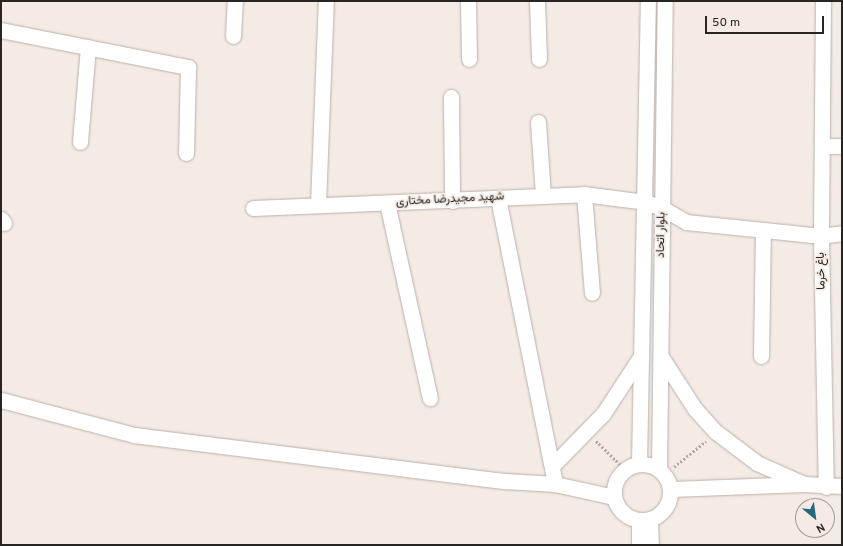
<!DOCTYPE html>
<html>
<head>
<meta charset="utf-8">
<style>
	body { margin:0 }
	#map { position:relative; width:843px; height:546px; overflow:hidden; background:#f4ebe4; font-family:Overpass,Vazirmatn,sans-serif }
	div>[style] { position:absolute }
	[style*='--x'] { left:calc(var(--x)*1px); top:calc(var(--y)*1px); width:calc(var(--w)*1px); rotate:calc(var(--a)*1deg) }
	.path>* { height:2.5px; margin-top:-1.25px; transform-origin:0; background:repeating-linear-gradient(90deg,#b1a9a4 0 2px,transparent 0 4px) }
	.roads { filter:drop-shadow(0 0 1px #b9b1aa) drop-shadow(0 0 1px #b9b1aa) }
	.minor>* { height:15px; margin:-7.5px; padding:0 7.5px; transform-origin:7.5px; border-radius:7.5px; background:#fff }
	.minor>.ring { margin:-7.5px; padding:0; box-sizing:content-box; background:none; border:15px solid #fff; border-radius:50% }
	span { translate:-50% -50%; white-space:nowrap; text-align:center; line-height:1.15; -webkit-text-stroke:3.5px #f4ebe4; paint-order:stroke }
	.street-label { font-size:12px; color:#282422 }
	.frame { position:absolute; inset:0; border:2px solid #282422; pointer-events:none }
	.north { position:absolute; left:795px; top:498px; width:40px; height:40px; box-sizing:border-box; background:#f4ebe4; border:1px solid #a29b96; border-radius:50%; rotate:151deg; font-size:11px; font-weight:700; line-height:16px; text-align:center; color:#282422 }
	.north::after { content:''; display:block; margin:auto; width:14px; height:18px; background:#26697b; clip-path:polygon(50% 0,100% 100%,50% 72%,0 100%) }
	.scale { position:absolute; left:705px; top:16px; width:119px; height:18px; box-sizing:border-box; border:2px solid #282422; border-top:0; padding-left:5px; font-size:12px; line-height:14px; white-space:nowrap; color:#282422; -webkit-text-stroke:3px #f4ebe4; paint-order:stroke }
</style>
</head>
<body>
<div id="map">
	<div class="path">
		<div style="--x:596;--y:441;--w:39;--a:44"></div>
		<div style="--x:674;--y:467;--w:41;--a:-39.1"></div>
	</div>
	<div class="roads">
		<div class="minor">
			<div style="--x:468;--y:1;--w:58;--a:89"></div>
			<div style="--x:537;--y:1;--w:58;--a:88"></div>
			<div style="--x:823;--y:1;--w:235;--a:90.5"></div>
			<div style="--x:821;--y:236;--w:251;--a:88.9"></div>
			<div style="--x:1;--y:30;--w:191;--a:11.2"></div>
			<div style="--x:188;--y:67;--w:86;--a:91.3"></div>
			<div style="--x:233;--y:36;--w:35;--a:-87"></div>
			<div style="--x:451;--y:97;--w:104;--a:89.4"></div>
			<div style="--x:538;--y:122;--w:73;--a:86.1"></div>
			<div style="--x:80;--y:142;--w:95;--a:-85.2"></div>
			<div style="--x:822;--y:146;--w:20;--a:0"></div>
			<div style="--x:584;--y:194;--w:99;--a:85.4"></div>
			<div style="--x:498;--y:198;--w:292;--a:78.7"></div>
			<div style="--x:387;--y:203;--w:200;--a:77.6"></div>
			<div style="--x:318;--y:205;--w:204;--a:-87.8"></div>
			<div style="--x:253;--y:208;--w:331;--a:-2.4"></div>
			<div style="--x:584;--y:194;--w:63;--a:7.4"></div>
			<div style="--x:646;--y:202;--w:17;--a:21"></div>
			<div style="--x:662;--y:208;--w:28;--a:30"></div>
			<div style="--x:686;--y:222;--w:136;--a:5.9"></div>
			<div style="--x:821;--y:236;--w:21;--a:-8"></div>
			<div style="--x:1;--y:219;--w:5;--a:53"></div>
			<div style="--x:761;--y:356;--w:126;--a:-89.1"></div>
			<div style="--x:662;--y:358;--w:61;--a:57.1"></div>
			<div style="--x:695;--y:409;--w:31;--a:48"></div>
			<div style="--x:716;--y:432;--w:51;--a:37.1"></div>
			<div style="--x:757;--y:463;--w:51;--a:24.1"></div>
			<div style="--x:1;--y:400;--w:138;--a:14.7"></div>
			<div style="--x:134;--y:435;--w:374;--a:7.1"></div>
			<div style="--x:505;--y:481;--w:50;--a:3.4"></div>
			<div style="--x:555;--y:484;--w:60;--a:12.4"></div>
			<div class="ring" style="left:614px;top:464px;width:41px;height:41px"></div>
			<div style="--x:639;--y:464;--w:463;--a:-88.9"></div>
			<div style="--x:552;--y:466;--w:73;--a:-45.6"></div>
			<div style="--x:603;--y:414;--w:69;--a:-56.8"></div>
			<div style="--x:659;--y:469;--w:468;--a:-89.3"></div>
			<div style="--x:671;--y:489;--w:133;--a:-2.2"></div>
			<div style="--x:804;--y:484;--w:38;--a:3"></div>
			<div style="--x:650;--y:519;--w:26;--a:88"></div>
			<div style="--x:639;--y:545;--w:24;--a:-90"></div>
		</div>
	</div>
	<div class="street-label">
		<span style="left:450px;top:200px;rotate:-3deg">شهید مجیدرضا مختاری</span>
		<span style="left:662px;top:235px;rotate:-89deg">بلوار اتحاد</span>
		<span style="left:822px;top:271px;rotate:-91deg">باغ خرما</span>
	</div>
	<div class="frame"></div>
	<div class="north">N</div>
	<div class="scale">50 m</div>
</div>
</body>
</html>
